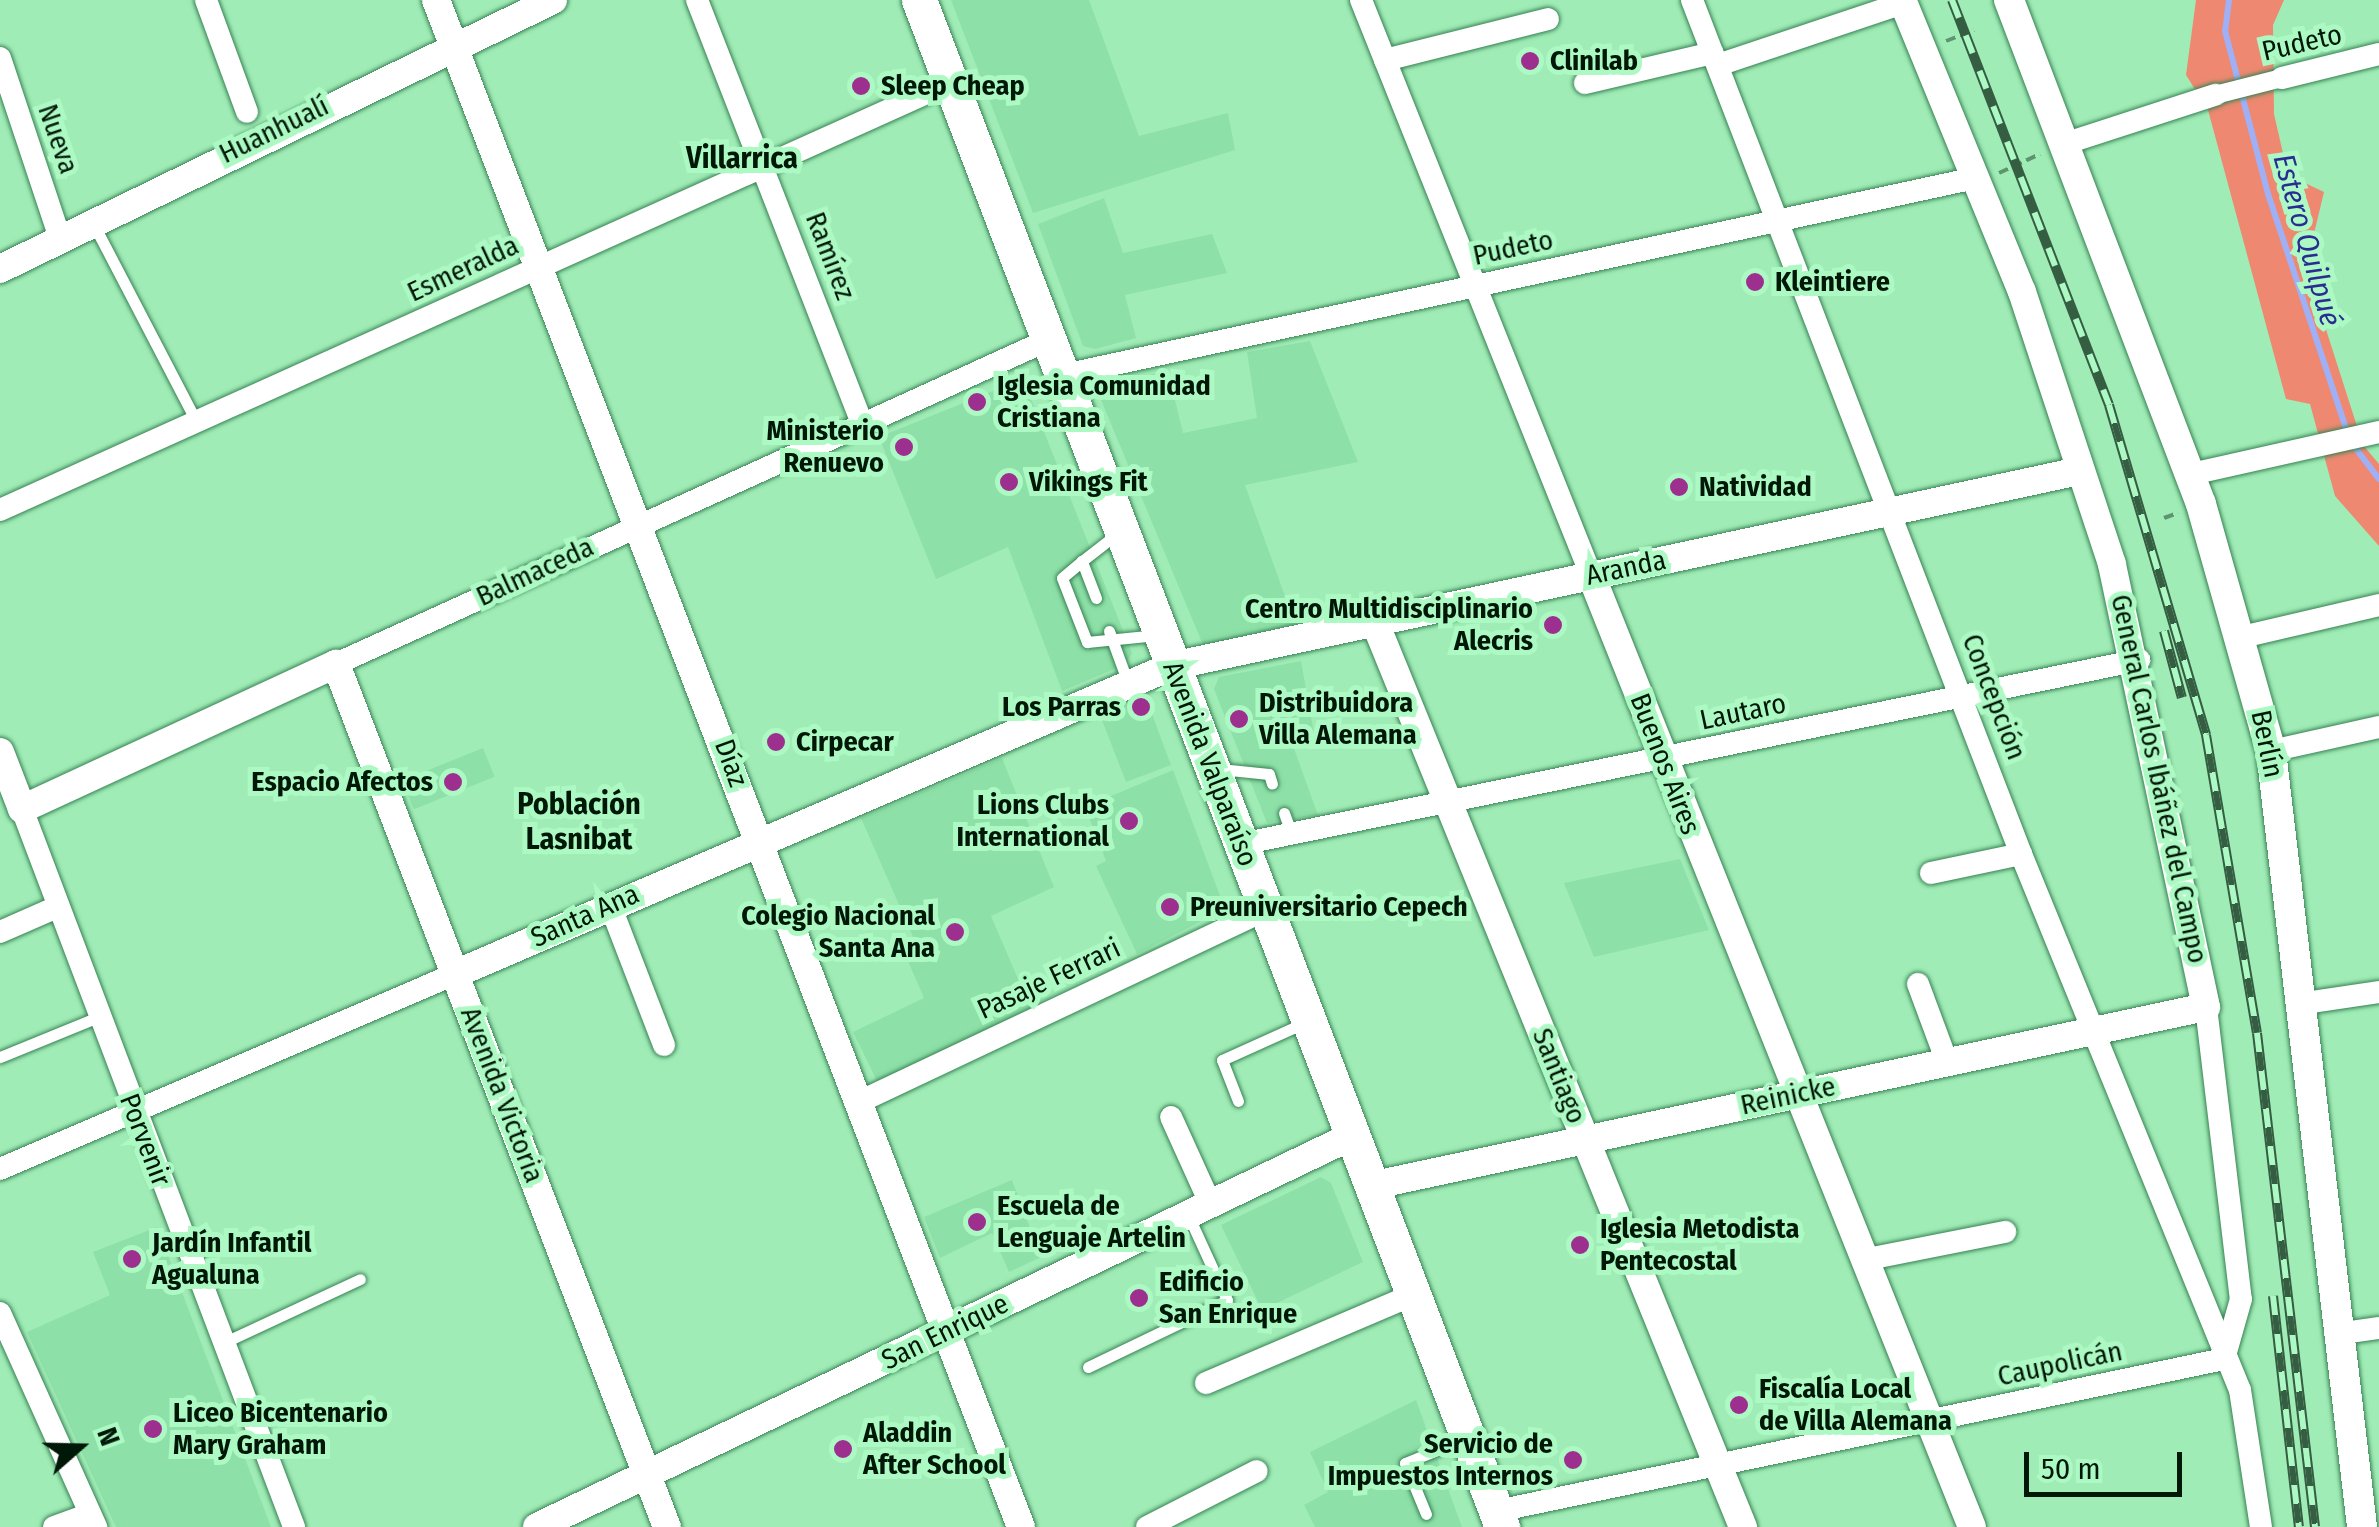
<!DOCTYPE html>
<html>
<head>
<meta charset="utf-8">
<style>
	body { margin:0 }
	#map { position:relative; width:2379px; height:1527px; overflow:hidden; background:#a0ecb7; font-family:"Fira Sans Condensed",sans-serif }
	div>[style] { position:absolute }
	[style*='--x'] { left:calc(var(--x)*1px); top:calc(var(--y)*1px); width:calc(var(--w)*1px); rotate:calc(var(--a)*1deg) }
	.built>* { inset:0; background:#8de0a7; transform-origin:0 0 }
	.forest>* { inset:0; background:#ee8871 }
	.stream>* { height:6px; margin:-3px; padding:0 3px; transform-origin:3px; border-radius:3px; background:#9fb0f7 }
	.path>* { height:4px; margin-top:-2px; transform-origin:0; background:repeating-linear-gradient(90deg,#5e956f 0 10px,transparent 0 15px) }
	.roads { filter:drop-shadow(0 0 2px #378253) drop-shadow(0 0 2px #378253) }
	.service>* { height:11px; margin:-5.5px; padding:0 5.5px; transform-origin:5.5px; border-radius:5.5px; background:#fff }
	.pedestrian>* { height:18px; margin:-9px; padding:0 9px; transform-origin:9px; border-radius:9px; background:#fff }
	.minor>* { height:22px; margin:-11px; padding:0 11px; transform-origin:11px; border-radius:11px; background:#fff }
	.tertiary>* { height:28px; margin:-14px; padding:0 14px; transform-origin:14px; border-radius:14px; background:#fff }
	.secondary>* { height:30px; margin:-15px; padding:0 15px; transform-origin:15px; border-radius:15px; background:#fff }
	.primary>* { height:35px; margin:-17.5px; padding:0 17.5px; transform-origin:17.5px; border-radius:17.5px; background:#fff }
	.rail>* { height:10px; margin-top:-5px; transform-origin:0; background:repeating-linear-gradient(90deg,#adf9c4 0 19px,#345d41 0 38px); box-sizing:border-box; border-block:2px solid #345d41 }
	.dots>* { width:28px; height:28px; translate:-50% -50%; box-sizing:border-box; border:5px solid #adf9c4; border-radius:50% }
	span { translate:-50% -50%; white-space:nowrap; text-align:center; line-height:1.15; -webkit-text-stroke:10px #adf9c4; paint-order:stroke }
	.street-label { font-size:28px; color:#001807 }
	.poi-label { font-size:28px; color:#001807; font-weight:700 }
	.left { translate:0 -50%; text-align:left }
	.right { translate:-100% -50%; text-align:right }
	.neighbourhood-label { font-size:30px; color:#001807; font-weight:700 }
	.water-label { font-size:30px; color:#292d91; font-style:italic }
	.north { position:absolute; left:30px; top:1397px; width:100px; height:100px; -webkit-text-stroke:8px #adf9c4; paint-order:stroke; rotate:70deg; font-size:28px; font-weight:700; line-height:40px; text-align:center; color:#001807 }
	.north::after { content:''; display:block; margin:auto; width:35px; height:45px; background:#001807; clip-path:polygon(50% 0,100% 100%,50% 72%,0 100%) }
	.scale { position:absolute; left:2024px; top:1452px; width:158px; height:45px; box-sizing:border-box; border:5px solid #001807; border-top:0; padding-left:12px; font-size:30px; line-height:35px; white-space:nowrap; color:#001807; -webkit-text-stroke:8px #adf9c4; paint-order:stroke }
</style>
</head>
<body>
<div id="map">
	<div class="built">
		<div style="clip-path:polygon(951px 0,1089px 0,1139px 136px,1228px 113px,1235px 150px,1033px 213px)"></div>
		<div style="clip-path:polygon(1104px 198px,1123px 253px,1212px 234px,1227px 273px,1125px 295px,1136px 338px,1095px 349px,1083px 346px,1038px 224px)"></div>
		<div style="clip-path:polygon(1310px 341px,1358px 462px,1245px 485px,1295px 624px,1203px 645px,1099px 395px,1105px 385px,1168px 371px,1183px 433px,1257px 418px,1247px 352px)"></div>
		<div style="clip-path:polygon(1023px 379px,1132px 653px,1126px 664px,1062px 691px,1008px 547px,936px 579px,879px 437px)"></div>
		<div style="clip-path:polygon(1301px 661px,1315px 739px,1292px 743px,1318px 815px,1267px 823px,1214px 689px,1219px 677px)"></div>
		<div style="clip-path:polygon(1135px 702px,1149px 706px,1171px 765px,1126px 782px,1100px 715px)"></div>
		<div style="left:483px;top:748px;width:31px;height:87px;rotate:68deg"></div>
		<div style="clip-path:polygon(1002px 758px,1054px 887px,991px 916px,1031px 1009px,877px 1081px,853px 1032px,924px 998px,905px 954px,918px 948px,861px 818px)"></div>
		<div style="clip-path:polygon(1173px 770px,1225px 909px,1137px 954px,1096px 866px,1106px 861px,1085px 807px)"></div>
		<div style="clip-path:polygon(1680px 859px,1709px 930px,1594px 957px,1564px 883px)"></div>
		<div style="clip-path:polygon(1321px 1177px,1331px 1183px,1363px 1262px,1262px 1310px,1221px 1225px)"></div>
		<div style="clip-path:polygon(1012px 1180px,1041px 1257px,1009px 1272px,992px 1233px,940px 1258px,924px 1217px)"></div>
		<div style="clip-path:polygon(157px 1227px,172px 1266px,271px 1527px,116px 1527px,27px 1332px,110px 1295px,93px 1252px)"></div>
		<div style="clip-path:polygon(1416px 1400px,1462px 1527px,1315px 1527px,1304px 1505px,1328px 1492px,1310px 1452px)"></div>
	</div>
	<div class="forest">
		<div style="clip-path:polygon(2196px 0,2284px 0,2273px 25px,2274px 114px,2288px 175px,2324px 192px,2306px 267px,2363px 445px,2379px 464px,2379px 546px,2335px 496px,2310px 404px,2286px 399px,2208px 110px,2186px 75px)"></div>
	</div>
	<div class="stream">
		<div style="--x:2229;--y:0;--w:31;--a:97"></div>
		<div style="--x:2225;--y:31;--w:169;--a:75.2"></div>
		<div style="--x:2268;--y:194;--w:253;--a:71.6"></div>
		<div style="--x:2353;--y:445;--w:43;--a:52.6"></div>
	</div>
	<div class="path">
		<div style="--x:1946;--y:41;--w:30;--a:-21"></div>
		<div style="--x:1999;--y:173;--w:45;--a:-24.9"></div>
		<div style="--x:2164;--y:518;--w:15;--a:-20"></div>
	</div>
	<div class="roads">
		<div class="service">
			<div style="--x:94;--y:225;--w:221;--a:62.5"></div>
			<div style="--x:1082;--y:561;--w:26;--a:140"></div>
			<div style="--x:1062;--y:578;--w:69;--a:68.7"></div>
			<div style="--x:1087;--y:642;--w:70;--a:-5.7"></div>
			<div style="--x:1096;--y:598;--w:40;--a:-111"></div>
			<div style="--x:1082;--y:561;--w:46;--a:-37.9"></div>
			<div style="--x:1109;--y:631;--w:55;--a:69.9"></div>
			<div style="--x:1220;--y:769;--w:49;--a:5.8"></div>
			<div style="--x:1269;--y:774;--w:10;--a:73"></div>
			<div style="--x:1284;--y:813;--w:23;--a:70"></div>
			<div style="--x:0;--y:1057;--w:106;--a:-22.2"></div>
			<div style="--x:1238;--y:1101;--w:44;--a:-111.3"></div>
			<div style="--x:1222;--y:1060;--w:90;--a:-24.3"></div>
			<div style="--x:223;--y:1343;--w:151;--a:-25"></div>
			<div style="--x:1088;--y:1367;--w:154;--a:-25.7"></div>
			<div style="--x:1227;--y:1300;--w:91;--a:-114.6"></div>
			<div style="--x:1426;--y:1514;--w:55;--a:-112.4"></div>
			<div style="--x:1405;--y:1463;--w:64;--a:-22.1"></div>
		</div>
		<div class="pedestrian">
			<div style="--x:2215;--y:95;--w:69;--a:-14.2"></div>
		</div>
		<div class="minor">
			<div style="--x:206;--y:0;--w:119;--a:69.9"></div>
			<div style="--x:697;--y:0;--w:454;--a:68.7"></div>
			<div style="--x:1361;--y:0;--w:619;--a:68.2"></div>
			<div style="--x:1692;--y:0;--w:915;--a:68.93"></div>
			<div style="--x:2021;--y:854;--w:579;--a:67.78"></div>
			<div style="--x:2240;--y:1390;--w:139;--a:81.3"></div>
			<div style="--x:0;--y:58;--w:190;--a:71.6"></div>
			<div style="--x:1385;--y:60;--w:168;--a:-14.1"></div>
			<div style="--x:1718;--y:65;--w:195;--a:-18.5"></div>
			<div style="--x:2282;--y:78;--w:100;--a:-13.9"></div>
			<div style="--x:1585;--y:83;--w:131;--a:-13.2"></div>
			<div style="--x:2067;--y:143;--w:156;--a:-18"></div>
			<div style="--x:1064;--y:375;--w:932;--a:-12.2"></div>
			<div style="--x:2191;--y:474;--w:193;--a:-12.6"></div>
			<div style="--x:0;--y:510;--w:1043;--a:-24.23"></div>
			<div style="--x:2242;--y:637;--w:141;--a:-13.1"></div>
			<div style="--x:336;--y:664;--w:784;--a:-24.47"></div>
			<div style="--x:2271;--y:751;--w:111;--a:-12.5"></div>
			<div style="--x:22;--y:809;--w:768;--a:69.25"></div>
			<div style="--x:1241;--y:844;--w:917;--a:-11.58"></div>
			<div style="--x:1931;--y:873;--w:92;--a:-11.9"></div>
			<div style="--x:610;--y:905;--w:150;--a:68.9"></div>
			<div style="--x:0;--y:932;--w:62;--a:-23.7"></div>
			<div style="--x:1918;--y:984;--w:83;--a:69.6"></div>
			<div style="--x:2305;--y:1003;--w:75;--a:-8.5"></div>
			<div style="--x:2206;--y:1007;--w:294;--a:83.2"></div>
			<div style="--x:2241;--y:1299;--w:62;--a:105.8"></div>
			<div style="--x:857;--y:1103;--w:452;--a:-25.3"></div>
			<div style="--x:1171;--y:1117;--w:94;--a:65.6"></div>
			<div style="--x:0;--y:1169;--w:495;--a:-23.2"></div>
			<div style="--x:1863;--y:1260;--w:145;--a:-11.2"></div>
			<div style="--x:0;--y:1313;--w:235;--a:65.8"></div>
			<div style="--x:2343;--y:1333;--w:36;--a:-8"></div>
			<div style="--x:1206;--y:1383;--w:224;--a:-23.1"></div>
			<div style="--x:1497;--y:1511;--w:743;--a:-11.81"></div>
			<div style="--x:54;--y:1527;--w:38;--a:-20"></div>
			<div style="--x:1147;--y:1527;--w:123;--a:-27"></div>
		</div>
		<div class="tertiary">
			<div style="--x:436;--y:0;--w:1635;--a:69.04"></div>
			<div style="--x:0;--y:269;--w:615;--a:-25.94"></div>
			<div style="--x:1591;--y:575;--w:1025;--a:68.19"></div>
			<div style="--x:1376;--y:625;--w:974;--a:67.86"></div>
			<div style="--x:0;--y:752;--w:61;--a:68.9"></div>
			<div style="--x:22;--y:809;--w:346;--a:-24.8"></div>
			<div style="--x:336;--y:664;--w:924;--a:69.02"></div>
			<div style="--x:455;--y:974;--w:780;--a:-23.25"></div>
			<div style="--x:1172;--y:666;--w:928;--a:-12.13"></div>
			<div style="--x:1370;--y:1186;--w:855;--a:-12.09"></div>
			<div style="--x:2206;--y:1007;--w:453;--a:-102"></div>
			<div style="--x:2112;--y:564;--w:287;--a:-108.3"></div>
			<div style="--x:2022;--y:292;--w:316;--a:-112.3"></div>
			<div style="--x:537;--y:1527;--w:904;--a:-25.63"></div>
		</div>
		<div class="secondary">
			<div style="--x:2009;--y:0;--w:539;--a:69.15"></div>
			<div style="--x:2201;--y:504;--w:257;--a:74.2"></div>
			<div style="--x:2271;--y:751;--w:781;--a:83.31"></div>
		</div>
		<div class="primary">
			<div style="--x:919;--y:0;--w:1635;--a:69.1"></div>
		</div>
	</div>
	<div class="rail">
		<div style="--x:1952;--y:0;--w:434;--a:68.8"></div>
		<div style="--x:2109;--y:405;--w:344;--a:73.6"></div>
		<div style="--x:2206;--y:735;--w:302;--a:80.3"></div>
		<div style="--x:2257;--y:1033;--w:497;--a:83.3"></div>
		<div style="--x:2164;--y:631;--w:69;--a:75"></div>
		<div style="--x:2273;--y:1296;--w:232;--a:83.6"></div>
	</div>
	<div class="dots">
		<div style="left:1530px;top:61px;background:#9d2f8f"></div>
		<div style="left:861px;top:86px;background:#9d2f8f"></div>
		<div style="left:1755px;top:282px;background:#9d2f8f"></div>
		<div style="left:977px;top:402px;background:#9d2f8f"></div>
		<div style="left:904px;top:447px;background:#9d2f8f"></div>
		<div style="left:1009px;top:482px;background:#9d2f8f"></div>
		<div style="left:1679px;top:487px;background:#9d2f8f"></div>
		<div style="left:1553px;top:625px;background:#9d2f8f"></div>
		<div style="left:1141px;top:707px;background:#9d2f8f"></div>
		<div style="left:1239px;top:719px;background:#9d2f8f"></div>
		<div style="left:776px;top:742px;background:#9d2f8f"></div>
		<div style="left:453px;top:782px;background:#9d2f8f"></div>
		<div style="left:1129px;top:821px;background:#9d2f8f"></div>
		<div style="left:1170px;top:907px;background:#9d2f8f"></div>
		<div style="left:955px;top:932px;background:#9d2f8f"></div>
		<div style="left:977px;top:1222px;background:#9d2f8f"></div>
		<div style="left:1580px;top:1245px;background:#9d2f8f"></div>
		<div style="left:132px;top:1259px;background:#9d2f8f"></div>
		<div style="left:1139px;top:1298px;background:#9d2f8f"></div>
		<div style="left:1739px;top:1405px;background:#9d2f8f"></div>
		<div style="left:153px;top:1429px;background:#9d2f8f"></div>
		<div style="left:843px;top:1449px;background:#9d2f8f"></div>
		<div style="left:1573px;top:1460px;background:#9d2f8f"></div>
	</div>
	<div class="street-label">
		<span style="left:2302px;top:43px;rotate:-13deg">Pudeto</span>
		<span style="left:274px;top:130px;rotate:-26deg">Huanhualí</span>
		<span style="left:58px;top:139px;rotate:71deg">Nueva</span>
		<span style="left:1513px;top:248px;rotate:-12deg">Pudeto</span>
		<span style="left:830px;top:256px;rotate:69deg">Ramírez</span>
		<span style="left:463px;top:269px;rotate:-25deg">Esmeralda</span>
		<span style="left:1626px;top:568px;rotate:-12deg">Aranda</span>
		<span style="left:535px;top:572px;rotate:-25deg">Balmaceda</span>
		<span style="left:1994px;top:697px;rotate:69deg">Concepción</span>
		<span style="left:1743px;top:712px;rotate:-12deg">Lautaro</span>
		<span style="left:2267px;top:744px;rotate:78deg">Berlín</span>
		<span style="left:731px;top:763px;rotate:70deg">Díaz</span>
		<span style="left:1210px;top:764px;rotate:69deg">Avenida Valparaíso</span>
		<span style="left:1665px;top:764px;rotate:69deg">Buenos Aires</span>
		<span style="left:2159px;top:779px;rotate:78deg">General Carlos Ibáñez del Campo</span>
		<span style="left:585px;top:916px;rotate:-24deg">Santa Ana</span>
		<span style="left:1049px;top:979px;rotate:-25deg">Pasaje Ferrari</span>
		<span style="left:1559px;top:1076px;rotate:68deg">Santiago</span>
		<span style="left:502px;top:1095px;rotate:69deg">Avenida Victoria</span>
		<span style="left:1788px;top:1096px;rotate:-12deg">Reinicke</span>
		<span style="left:145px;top:1140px;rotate:69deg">Porvenir</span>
		<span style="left:945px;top:1332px;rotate:-26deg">San Enrique</span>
		<span style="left:2060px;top:1364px;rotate:-12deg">Caupolicán</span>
	</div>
	<div class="poi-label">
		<span class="left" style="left:1550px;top:61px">Clinilab</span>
		<span class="left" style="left:881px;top:86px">Sleep Cheap</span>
		<span class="left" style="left:1775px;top:282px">Kleintiere</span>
		<span class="left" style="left:997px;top:402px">Iglesia Comunidad<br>Cristiana</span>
		<span class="right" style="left:884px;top:447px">Ministerio<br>Renuevo</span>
		<span class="left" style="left:1029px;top:482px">Vikings Fit</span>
		<span class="left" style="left:1699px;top:487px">Natividad</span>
		<span class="right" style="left:1533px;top:625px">Centro Multidisciplinario<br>Alecris</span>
		<span class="left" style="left:1259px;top:719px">Distribuidora<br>Villa Alemana</span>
		<span class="right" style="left:1121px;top:707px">Los Parras</span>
		<span class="left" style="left:796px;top:742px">Cirpecar</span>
		<span class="right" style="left:433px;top:782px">Espacio Afectos</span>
		<span class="right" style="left:1109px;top:821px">Lions Clubs<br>International</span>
		<span class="left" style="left:1190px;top:907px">Preuniversitario Cepech</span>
		<span class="right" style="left:935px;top:932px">Colegio Nacional<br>Santa Ana</span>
		<span class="left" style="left:997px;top:1222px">Escuela de<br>Lenguaje Artelin</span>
		<span class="left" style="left:1600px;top:1245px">Iglesia Metodista<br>Pentecostal</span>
		<span class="left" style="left:152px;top:1259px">Jardín Infantil<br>Agualuna</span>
		<span class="left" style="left:1159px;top:1298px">Edificio<br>San Enrique</span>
		<span class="left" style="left:1759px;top:1405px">Fiscalía Local<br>de Villa Alemana</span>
		<span class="left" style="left:173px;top:1429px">Liceo Bicentenario<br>Mary Graham</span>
		<span class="left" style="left:863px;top:1449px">Aladdin<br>After School</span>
		<span class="right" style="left:1553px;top:1460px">Servicio de<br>Impuestos Internos</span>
	</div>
	<div class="neighbourhood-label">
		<span style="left:742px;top:158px">Villarrica</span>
		<span style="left:579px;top:821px">Población<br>Lasnibat</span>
	</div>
	<div class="water-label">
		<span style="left:2307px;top:240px;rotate:74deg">Estero Quilpué</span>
	</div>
	<div class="north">N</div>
	<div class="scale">50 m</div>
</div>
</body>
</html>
